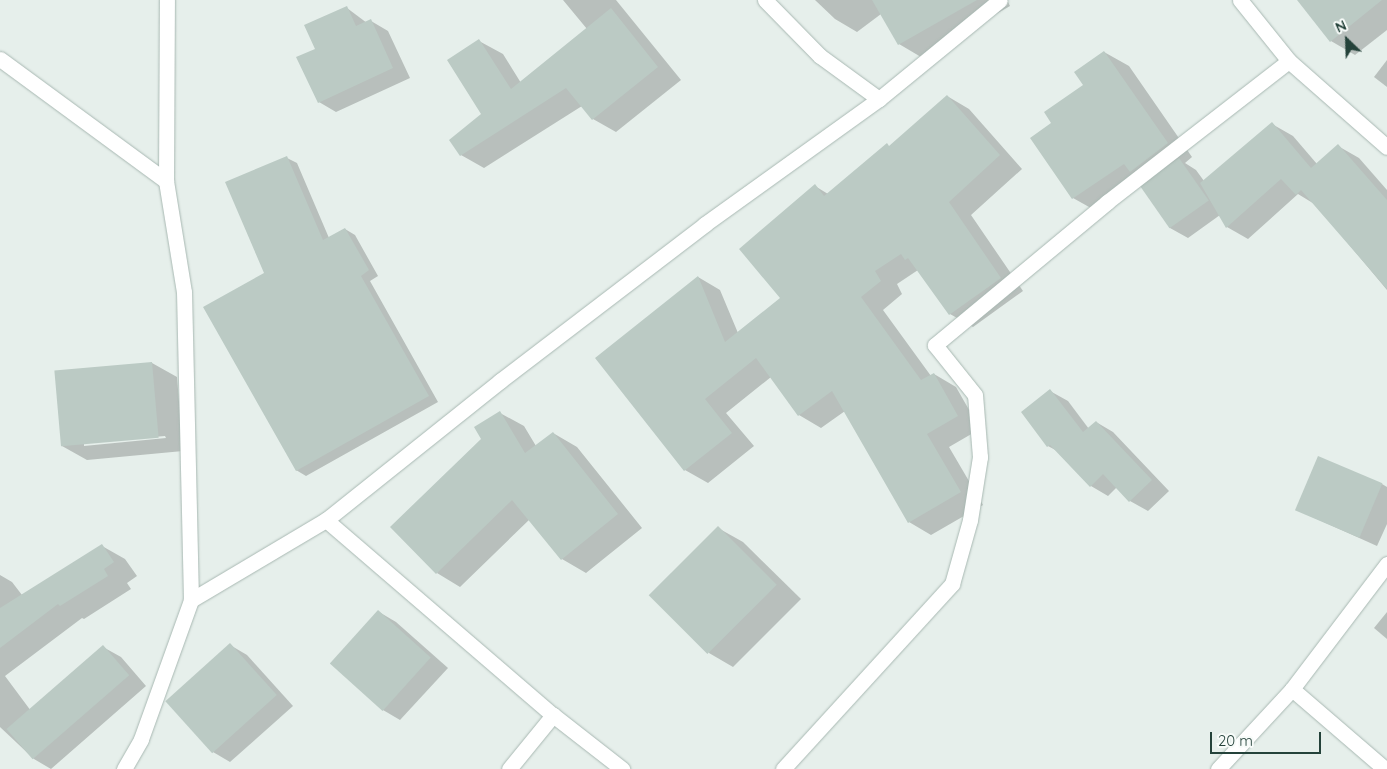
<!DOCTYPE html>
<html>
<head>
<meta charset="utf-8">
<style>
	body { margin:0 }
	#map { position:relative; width:1387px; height:769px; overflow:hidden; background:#e6efeb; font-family:Quicksand,sans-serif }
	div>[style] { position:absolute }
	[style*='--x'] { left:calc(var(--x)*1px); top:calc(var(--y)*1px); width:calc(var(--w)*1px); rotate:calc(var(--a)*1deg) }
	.shadow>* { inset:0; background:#0003 }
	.building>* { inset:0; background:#bbcac4; transform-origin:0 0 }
	.roads { filter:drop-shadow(0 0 1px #a8b8b2) drop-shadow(0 0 1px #a8b8b2) }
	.service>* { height:15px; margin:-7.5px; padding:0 7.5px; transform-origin:7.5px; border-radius:7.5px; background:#fff }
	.minor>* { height:15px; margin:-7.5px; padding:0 7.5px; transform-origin:7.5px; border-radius:7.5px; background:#fff }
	span { translate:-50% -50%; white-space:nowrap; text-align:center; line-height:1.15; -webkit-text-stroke:4px #f7fbf9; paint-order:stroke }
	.north { position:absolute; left:1322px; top:15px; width:50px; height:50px; -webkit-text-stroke:4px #f7fbf9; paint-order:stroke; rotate:336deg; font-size:14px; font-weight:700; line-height:20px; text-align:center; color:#24423a }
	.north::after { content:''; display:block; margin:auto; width:18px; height:22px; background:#24423a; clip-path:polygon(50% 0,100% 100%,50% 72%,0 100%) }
	.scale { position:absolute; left:1210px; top:732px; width:111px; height:22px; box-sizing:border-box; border:2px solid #24423a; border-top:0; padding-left:6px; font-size:15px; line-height:18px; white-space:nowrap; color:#24423a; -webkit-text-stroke:4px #f7fbf9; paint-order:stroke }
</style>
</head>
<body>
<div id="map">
	<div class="shadow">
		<div style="clip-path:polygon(563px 0,616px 0,681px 80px,616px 132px,593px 119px,582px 106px,484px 168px,461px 155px,483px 114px,479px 41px,503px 54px,521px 83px,587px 29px)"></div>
		<div style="clip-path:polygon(815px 0,1007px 0,1010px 6px,921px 57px,899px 44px,881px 14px,857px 32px,835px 19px)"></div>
		<div style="clip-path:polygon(1298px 0,1387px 0,1387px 30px,1355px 55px,1331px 41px)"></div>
		<div style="clip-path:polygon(347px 8px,367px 23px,371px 21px,388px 31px,410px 78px,336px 112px,319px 102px,316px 50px)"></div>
		<div style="clip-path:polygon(1104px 52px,1129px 66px,1192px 157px,1185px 163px,1196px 170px,1204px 181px,1272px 124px,1293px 136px,1317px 164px,1338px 146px,1359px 158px,1387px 190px,1387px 290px,1316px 205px,1298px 194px,1248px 239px,1227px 227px,1220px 215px,1188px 238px,1170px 228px,1150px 182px,1146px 180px,1098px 212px,1073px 198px,1053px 123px,1084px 85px)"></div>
		<div style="clip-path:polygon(1387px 60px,1387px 87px,1374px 77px)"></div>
		<div style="clip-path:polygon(947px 96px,969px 109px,1022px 169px,971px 215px,1023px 291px,973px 327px,950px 314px,918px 270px,897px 284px,902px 294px,883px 310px,931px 376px,934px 374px,956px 387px,980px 429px,949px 447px,983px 505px,931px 535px,909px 522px,845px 411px,821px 428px,799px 415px,771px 377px,726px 413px,754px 446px,708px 483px,685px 470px,698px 277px,720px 290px,738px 333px,782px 298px,815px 186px,828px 194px,890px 147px)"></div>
		<div style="clip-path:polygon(287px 158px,297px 163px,329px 238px,345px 229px,355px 235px,378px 276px,370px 281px,438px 402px,306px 476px,296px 470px)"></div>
		<div style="clip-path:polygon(evenodd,152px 363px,177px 377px,183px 451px,87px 460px,62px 446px,152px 363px,165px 436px,166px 438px,84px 446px,84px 443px,165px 436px)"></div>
		<div style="clip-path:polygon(1050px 391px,1068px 401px,1089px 429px,1096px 422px,1113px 432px,1169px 491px,1148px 511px,1130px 501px,1117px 487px,1108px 496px,1091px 486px,1059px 452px,1048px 446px)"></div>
		<div style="clip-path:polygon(500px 413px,524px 426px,536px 446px,553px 433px,577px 447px,642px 528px,586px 573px,562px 559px,530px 519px,460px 587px,437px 573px,483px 439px)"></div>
		<div style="clip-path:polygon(1382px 484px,1387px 487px,1387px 524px,1377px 546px,1297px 510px)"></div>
		<div style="clip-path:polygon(718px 528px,743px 542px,801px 599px,733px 667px,709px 653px)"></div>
		<div style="clip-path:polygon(102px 546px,125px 559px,137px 576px,127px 583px,131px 589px,84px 619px,82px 618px,5px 676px,31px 711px,103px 647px,121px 657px,146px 686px,51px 769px,34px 759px,0 727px,0 575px,12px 582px,22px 595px)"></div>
		<div style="clip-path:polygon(379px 612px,396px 622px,448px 668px,400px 720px,383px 710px)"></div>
		<div style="clip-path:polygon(1387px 612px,1387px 639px,1374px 628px)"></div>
		<div style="clip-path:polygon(230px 645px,247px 655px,293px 706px,230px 762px,213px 752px)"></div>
	</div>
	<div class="building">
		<div style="clip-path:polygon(872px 0,977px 0,898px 45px)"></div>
		<div style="clip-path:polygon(1297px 0,1382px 0,1330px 42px)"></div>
		<div style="clip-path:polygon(347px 6px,356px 26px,371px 19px,393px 68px,318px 103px,296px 57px,315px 49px,304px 25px)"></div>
		<div style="clip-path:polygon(611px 8px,658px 67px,592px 120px,566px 88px,460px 156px,449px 140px,481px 114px,447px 60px,479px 39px,511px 89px)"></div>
		<div style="clip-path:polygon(1104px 51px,1168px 143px,1130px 172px,1124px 164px,1072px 199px,1030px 138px,1051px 123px,1044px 112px,1083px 85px,1074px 72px)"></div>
		<div style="clip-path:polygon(947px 95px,1000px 155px,949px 202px,1001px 278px,949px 315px,908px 258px,905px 260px,901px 254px,875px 271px,881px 281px,861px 297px,921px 380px,934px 373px,958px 416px,927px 434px,961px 492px,908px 523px,832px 391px,798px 416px,756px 358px,705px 399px,732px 433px,684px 471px,595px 358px,698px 276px,725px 342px,780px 298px,739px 249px,815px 184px,824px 196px,887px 143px,889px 146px)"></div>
		<div style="clip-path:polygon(1272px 122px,1311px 168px,1338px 144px,1387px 200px,1387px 289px,1301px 190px,1296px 195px,1281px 179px,1226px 228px,1200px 183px)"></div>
		<div style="clip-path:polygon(287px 156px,323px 240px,345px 228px,369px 270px,361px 276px,429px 396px,296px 471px,203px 307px,264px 273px,225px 182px)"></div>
		<div style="left:1179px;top:158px;width:52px;height:48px;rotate:55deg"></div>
		<div style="left:152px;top:362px;width:76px;height:98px;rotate:85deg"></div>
		<div style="clip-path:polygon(1050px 389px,1083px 432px,1096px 421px,1152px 480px,1129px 502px,1103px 474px,1090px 487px,1050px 445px,1047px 447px,1021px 412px)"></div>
		<div style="clip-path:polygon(500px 411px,525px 453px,553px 432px,618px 514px,561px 560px,512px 500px,436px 574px,390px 527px,481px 439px,474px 427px)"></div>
		<div style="left:1318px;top:456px;width:70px;height:59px;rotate:23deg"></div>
		<div style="left:718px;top:526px;width:83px;height:98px;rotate:45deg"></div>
		<div style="clip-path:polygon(102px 544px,114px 562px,104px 569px,108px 576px,60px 606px,58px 604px,0 648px,0 608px)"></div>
		<div style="left:378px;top:610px;width:71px;height:72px;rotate:42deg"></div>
		<div style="left:230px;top:643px;width:70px;height:87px;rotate:48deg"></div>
		<div style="left:103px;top:645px;width:40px;height:128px;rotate:49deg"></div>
	</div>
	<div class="roads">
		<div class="service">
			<div style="--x:765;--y:0;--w:78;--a:45.5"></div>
			<div style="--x:820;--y:56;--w:73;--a:36.1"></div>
		</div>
		<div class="minor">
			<div style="--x:1240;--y:0;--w:78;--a:51.2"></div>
			<div style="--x:1289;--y:61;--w:130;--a:41.3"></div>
			<div style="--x:0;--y:59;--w:206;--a:36.3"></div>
			<div style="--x:326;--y:520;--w:299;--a:40.7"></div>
			<div style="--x:553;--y:715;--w:88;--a:38"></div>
			<div style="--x:191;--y:600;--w:157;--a:-30.7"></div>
			<div style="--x:326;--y:520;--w:223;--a:-38.6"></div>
			<div style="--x:500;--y:381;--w:258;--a:-37.4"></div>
			<div style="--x:705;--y:224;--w:214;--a:-35.7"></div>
			<div style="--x:879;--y:99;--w:156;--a:-39.3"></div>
			<div style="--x:1292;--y:689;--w:123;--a:40.7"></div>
			<div style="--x:124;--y:769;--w:34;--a:-60"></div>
			<div style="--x:141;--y:739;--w:148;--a:-70.2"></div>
			<div style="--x:191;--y:600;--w:308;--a:-91.3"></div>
			<div style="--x:184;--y:292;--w:112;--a:-99.2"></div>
			<div style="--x:166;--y:181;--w:181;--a:-89.7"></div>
			<div style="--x:509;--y:769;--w:70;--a:-50.8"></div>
			<div style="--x:783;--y:769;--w:251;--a:-47.6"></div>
			<div style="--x:952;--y:584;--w:66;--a:-74.3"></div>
			<div style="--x:970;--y:520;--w:64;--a:-81"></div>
			<div style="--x:980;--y:457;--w:62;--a:-94.6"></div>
			<div style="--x:975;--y:395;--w:64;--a:-128.7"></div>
			<div style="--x:935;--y:345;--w:224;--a:-39.7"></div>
			<div style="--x:1107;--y:202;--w:230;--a:-37.8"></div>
			<div style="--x:1218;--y:769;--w:109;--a:-47.2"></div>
			<div style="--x:1292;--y:689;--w:157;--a:-52.8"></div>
		</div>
	</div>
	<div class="north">N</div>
	<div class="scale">20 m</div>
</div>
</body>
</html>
